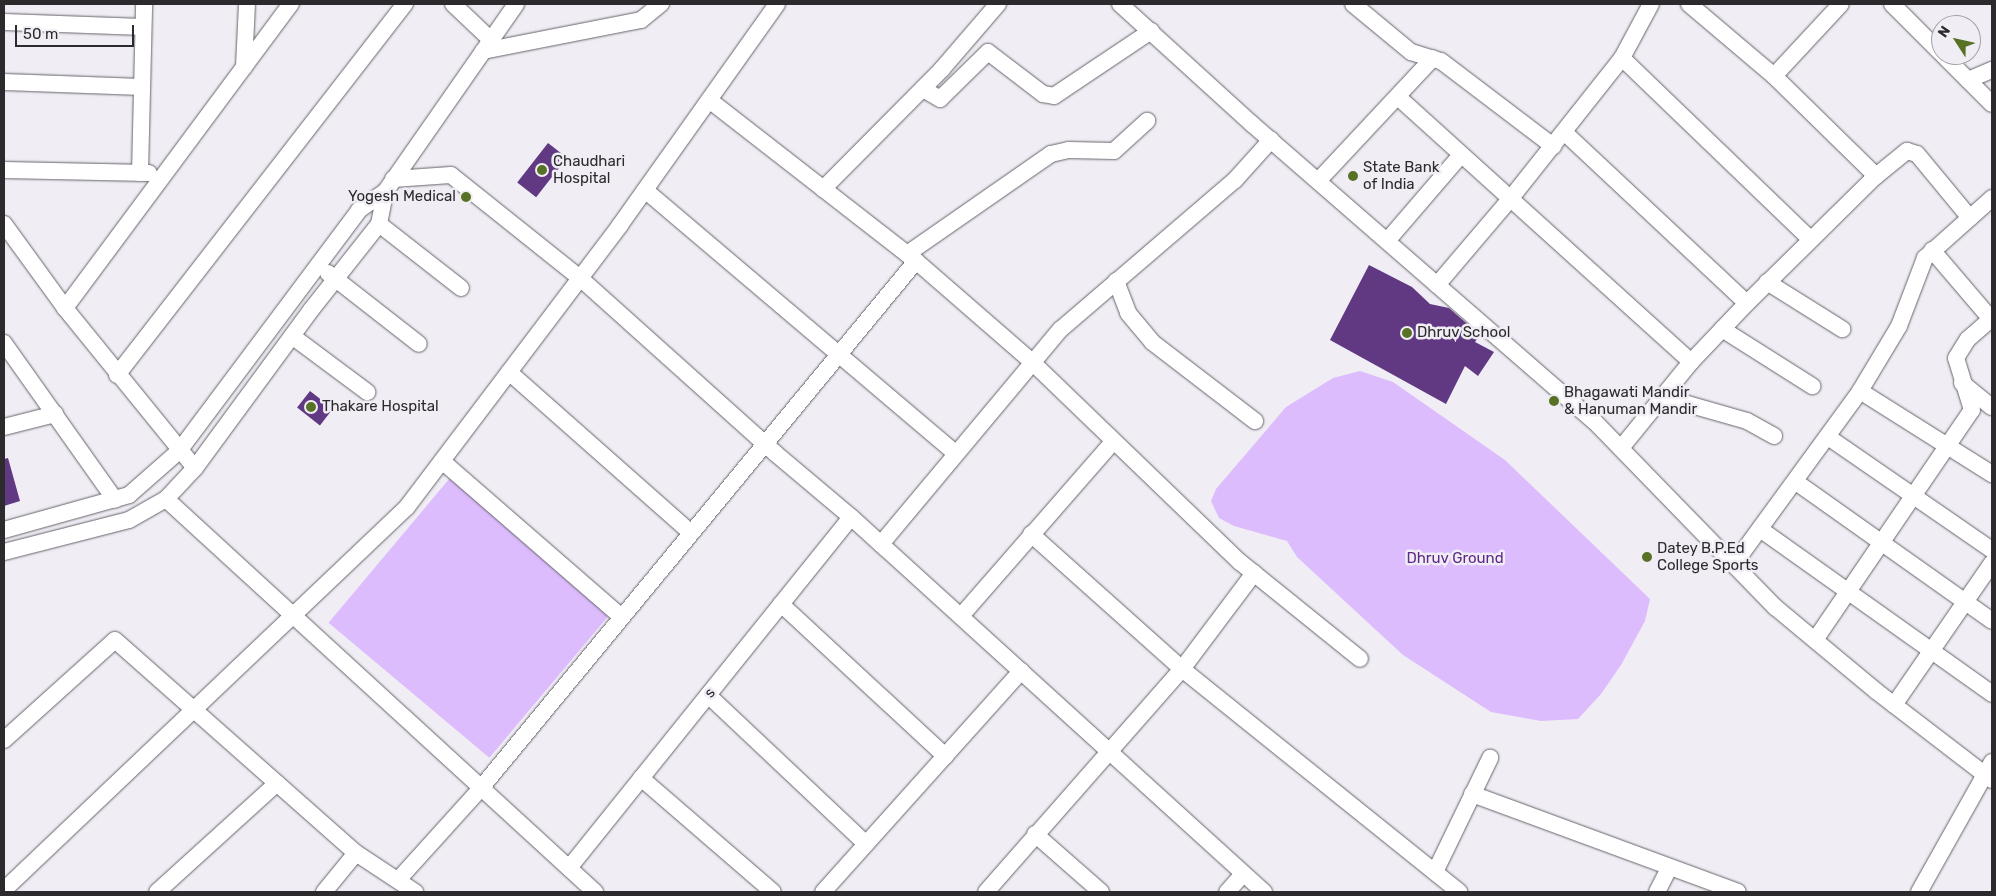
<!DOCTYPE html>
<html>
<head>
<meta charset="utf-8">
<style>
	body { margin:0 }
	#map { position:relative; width:1996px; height:896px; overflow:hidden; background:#f1edf5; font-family:Rubik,sans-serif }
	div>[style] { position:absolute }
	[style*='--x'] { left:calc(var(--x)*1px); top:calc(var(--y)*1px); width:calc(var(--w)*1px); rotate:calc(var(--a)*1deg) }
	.green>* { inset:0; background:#dcbcfd; transform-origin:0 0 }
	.building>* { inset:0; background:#603982; transform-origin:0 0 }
	.roads { filter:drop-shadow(0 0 1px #66636a) drop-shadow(0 0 1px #66636a) }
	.minor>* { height:16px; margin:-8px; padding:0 8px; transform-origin:8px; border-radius:8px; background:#fff }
	.dots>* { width:14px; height:14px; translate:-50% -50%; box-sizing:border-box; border:2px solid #f1edf5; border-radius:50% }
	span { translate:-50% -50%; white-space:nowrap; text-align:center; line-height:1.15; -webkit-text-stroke:5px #f1edf5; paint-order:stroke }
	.poi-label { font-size:15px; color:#2c2a2d }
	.left { translate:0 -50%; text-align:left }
	.right { translate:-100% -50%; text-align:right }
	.park-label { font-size:15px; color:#5f2a87 }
	.street-label { font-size:15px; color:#2c2a2d }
	.frame { position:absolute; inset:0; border:5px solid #2c2a2d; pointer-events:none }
	.north { position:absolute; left:1931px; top:15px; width:50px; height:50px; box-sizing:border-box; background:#f1edf5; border:1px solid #a29fa5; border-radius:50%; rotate:305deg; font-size:14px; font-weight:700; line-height:20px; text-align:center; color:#2c2a2d }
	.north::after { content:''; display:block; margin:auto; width:18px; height:22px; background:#577225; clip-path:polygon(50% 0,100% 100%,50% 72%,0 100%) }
	.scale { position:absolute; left:15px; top:25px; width:119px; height:22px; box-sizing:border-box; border:2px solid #2c2a2d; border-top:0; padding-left:6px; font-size:15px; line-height:18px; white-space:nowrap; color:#2c2a2d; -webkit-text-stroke:4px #f1edf5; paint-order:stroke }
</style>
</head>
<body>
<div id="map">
	<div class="green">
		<div style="clip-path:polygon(1360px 371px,1393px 382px,1505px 460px,1650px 599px,1645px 621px,1621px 665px,1601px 694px,1578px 719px,1541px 721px,1491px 712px,1403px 655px,1297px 557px,1287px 541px,1234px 526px,1219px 518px,1211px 501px,1216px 489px,1286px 407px,1333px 378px)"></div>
		<div style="left:450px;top:478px;width:210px;height:189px;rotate:40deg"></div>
	</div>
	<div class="building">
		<div style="left:548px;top:143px;width:24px;height:50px;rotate:38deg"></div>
		<div style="clip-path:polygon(1369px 265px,1412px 287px,1430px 304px,1449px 308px,1480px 335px,1475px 342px,1494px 352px,1478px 376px,1465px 366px,1446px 404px,1330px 340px)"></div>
		<div style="left:310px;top:391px;width:29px;height:21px;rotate:38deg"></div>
		<div style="clip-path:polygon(8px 458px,20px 501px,4px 506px,4px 459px)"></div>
	</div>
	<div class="roads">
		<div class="minor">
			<div style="--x:453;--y:4;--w:52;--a:43.5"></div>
			<div style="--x:1120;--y:4;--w:178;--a:42.3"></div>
			<div style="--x:1252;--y:124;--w:453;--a:41"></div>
			<div style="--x:1594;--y:421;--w:260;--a:45.8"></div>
			<div style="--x:1775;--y:607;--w:131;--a:39.7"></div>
			<div style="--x:1876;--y:691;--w:146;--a:37.5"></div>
			<div style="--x:1353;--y:4;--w:75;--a:39.6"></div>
			<div style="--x:1411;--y:52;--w:31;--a:17"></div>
			<div style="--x:1441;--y:61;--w:141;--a:37.2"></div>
			<div style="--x:1689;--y:4;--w:111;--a:40.3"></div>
			<div style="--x:1774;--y:76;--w:143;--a:44.4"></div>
			<div style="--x:1892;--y:4;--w:69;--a:45"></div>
			<div style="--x:4;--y:22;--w:139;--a:2.1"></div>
			<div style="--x:483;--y:51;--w:161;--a:-11.1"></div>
			<div style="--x:641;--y:20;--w:26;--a:-39"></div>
			<div style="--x:1943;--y:55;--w:69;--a:45"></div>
			<div style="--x:1622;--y:58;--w:261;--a:43.9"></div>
			<div style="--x:244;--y:67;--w:63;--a:-87.3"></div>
			<div style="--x:1774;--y:76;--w:98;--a:-47.1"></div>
			<div style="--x:1968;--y:80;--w:26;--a:-23"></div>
			<div style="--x:4;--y:82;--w:138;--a:2.1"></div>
			<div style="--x:923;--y:89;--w:20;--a:30"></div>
			<div style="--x:940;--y:99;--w:67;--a:-44.4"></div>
			<div style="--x:988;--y:52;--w:69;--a:37.4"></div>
			<div style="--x:1043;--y:94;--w:11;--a:10"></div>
			<div style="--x:1054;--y:96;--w:117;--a:-33.8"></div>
			<div style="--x:1398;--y:97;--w:395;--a:42.1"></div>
			<div style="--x:1564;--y:132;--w:250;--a:43.1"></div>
			<div style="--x:4;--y:170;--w:145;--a:1.2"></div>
			<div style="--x:140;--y:173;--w:169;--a:-88.6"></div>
			<div style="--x:393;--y:179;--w:58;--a:-3.9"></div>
			<div style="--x:451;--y:175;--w:165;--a:38.6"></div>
			<div style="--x:580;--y:278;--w:262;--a:41.9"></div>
			<div style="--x:775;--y:453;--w:99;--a:40.1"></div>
			<div style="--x:851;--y:517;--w:558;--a:42.24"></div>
			<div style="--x:1318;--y:181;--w:168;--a:-46.9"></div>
			<div style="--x:823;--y:189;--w:169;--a:-45.2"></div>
			<div style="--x:942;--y:69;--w:86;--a:-49.3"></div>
			<div style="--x:645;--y:190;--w:407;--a:40.3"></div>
			<div style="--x:4;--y:224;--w:104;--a:54"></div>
			<div style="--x:379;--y:224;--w:104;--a:38"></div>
			<div style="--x:1387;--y:241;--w:113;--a:-49.3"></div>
			<div style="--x:1932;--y:250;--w:91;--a:49.5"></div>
			<div style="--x:907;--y:254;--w:175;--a:-34.8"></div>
			<div style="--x:1051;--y:154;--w:18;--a:-13"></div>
			<div style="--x:1069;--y:150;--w:45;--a:1.3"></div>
			<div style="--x:1114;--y:151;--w:45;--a:-42.3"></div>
			<div style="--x:916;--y:261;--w:154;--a:41"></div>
			<div style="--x:1032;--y:362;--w:289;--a:43.9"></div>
			<div style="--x:1240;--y:562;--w:154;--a:38.9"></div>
			<div style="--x:328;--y:273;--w:115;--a:38"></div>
			<div style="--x:1116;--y:281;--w:34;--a:69"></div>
			<div style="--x:1128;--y:313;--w:38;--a:50"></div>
			<div style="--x:1152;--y:342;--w:130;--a:37.5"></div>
			<div style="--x:1767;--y:282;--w:89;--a:32.1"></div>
			<div style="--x:1437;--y:285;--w:114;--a:-49.6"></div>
			<div style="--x:1511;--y:198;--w:179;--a:-51.6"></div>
			<div style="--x:1622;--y:58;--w:61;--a:-61.8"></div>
			<div style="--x:1722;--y:329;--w:107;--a:32.3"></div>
			<div style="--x:292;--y:336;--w:94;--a:36.7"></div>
			<div style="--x:4;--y:343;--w:192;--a:54.7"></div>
			<div style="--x:509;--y:372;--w:242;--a:41.5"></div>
			<div style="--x:117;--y:375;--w:470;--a:-52.2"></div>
			<div style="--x:1962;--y:383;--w:38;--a:39"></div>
			<div style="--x:1860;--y:391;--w:156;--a:32.2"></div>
			<div style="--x:1663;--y:397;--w:87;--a:15.9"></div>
			<div style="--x:1747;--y:421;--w:31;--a:29"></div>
			<div style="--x:4;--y:427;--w:53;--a:-14.3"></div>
			<div style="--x:1828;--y:437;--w:199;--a:34.6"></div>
			<div style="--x:1621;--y:448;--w:111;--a:-50.9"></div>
			<div style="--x:1691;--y:362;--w:81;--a:-46.5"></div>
			<div style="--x:1747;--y:303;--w:181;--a:-44.6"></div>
			<div style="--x:1876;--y:176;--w:40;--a:-39"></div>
			<div style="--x:1907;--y:151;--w:10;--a:17"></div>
			<div style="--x:1917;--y:154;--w:83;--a:50.4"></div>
			<div style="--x:442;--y:461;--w:236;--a:41"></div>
			<div style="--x:195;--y:468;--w:206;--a:-129.1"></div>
			<div style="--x:65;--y:308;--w:379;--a:-53.4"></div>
			<div style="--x:1796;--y:482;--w:240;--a:35.3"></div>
			<div style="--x:166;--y:499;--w:582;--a:42.49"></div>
			<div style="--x:1760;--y:529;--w:285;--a:35.4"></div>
			<div style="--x:4;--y:530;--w:130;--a:-15.6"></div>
			<div style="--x:129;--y:495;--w:67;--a:-41.3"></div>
			<div style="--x:179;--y:451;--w:301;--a:-53.2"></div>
			<div style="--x:359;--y:210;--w:32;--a:-35"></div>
			<div style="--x:385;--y:192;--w:229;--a:-55.1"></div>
			<div style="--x:1031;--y:534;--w:203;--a:41.8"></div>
			<div style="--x:1182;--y:669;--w:356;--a:38.8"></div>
			<div style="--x:881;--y:544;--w:280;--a:-50.1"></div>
			<div style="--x:1061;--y:329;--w:229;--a:-40.6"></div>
			<div style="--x:1235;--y:180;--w:54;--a:-48"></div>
			<div style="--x:4;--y:552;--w:129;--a:-14.4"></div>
			<div style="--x:129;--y:520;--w:43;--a:-29.6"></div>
			<div style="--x:166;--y:499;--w:42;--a:-46.9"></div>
			<div style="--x:195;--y:468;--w:196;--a:-53.7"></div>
			<div style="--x:311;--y:310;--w:110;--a:-51.7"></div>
			<div style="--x:379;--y:224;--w:33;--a:-79"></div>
			<div style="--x:1734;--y:564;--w:214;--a:-53.9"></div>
			<div style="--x:1860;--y:391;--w:76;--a:-59"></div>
			<div style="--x:1899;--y:326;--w:73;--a:-69.1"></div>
			<div style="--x:1925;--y:258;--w:90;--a:-41.8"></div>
			<div style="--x:781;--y:604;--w:224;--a:42.8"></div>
			<div style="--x:961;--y:616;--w:231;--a:-48.9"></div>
			<div style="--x:1815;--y:640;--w:278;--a:-55.7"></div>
			<div style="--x:1972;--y:410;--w:54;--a:-107.1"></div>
			<div style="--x:1956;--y:358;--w:22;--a:-58"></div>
			<div style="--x:1968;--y:339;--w:32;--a:-41"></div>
			<div style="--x:708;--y:695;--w:217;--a:43.3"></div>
			<div style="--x:1894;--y:705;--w:173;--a:-55.4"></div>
			<div style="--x:4;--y:740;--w:149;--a:-42"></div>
			<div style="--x:115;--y:640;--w:322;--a:41.5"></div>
			<div style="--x:356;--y:853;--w:71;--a:33.5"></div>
			<div style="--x:641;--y:778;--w:174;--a:40.8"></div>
			<div style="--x:1472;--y:794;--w:283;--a:20.2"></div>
			<div style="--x:1035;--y:834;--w:88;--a:41.3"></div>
			<div style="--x:569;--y:868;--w:450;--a:-51.2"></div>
			<div style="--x:1435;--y:872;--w:127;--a:-64.2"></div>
			<div style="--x:398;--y:880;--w:124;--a:-47.9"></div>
			<div style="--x:481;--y:788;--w:683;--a:-50.46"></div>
			<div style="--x:916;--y:261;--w:262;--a:-142.1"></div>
			<div style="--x:4;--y:890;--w:556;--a:-43.54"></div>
			<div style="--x:407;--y:507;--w:353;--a:-52.9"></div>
			<div style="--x:620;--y:225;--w:271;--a:-54.6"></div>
			<div style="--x:157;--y:892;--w:162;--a:-42.2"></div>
			<div style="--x:324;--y:892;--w:50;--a:-50.6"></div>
			<div style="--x:823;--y:892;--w:297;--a:-48.1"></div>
			<div style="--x:986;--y:892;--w:297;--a:-48.7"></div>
			<div style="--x:1182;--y:669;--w:120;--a:-53.1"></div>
			<div style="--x:1227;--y:892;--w:24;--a:-48"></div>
			<div style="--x:1657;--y:892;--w:27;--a:-63"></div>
			<div style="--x:1919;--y:892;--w:149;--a:-60.7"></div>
		</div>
	</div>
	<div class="dots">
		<div style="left:542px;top:170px;background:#577225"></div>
		<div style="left:1353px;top:176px;background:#577225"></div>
		<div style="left:466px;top:197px;background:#577225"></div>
		<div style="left:1407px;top:333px;background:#577225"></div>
		<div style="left:1554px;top:401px;background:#577225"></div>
		<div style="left:311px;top:407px;background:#577225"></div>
		<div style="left:1647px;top:557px;background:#577225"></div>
	</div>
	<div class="poi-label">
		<span class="left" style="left:553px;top:170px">Chaudhari<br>Hospital</span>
		<span class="left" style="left:1363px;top:176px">State Bank<br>of India</span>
		<span class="right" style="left:456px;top:197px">Yogesh Medical</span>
		<span class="left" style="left:1417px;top:333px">Dhruv School</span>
		<span class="left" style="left:1564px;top:401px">Bhagawati Mandir<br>&amp; Hanuman Mandir</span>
		<span class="left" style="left:322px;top:407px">Thakare Hospital</span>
		<span class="left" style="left:1657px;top:557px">Datey B.P.Ed<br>College Sports</span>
	</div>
	<div class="park-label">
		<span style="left:1455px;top:559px">Dhruv Ground</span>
	</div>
	<div class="street-label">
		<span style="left:710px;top:693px;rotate:-51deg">s</span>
	</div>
	<div class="frame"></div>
	<div class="north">N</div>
	<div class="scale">50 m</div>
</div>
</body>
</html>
